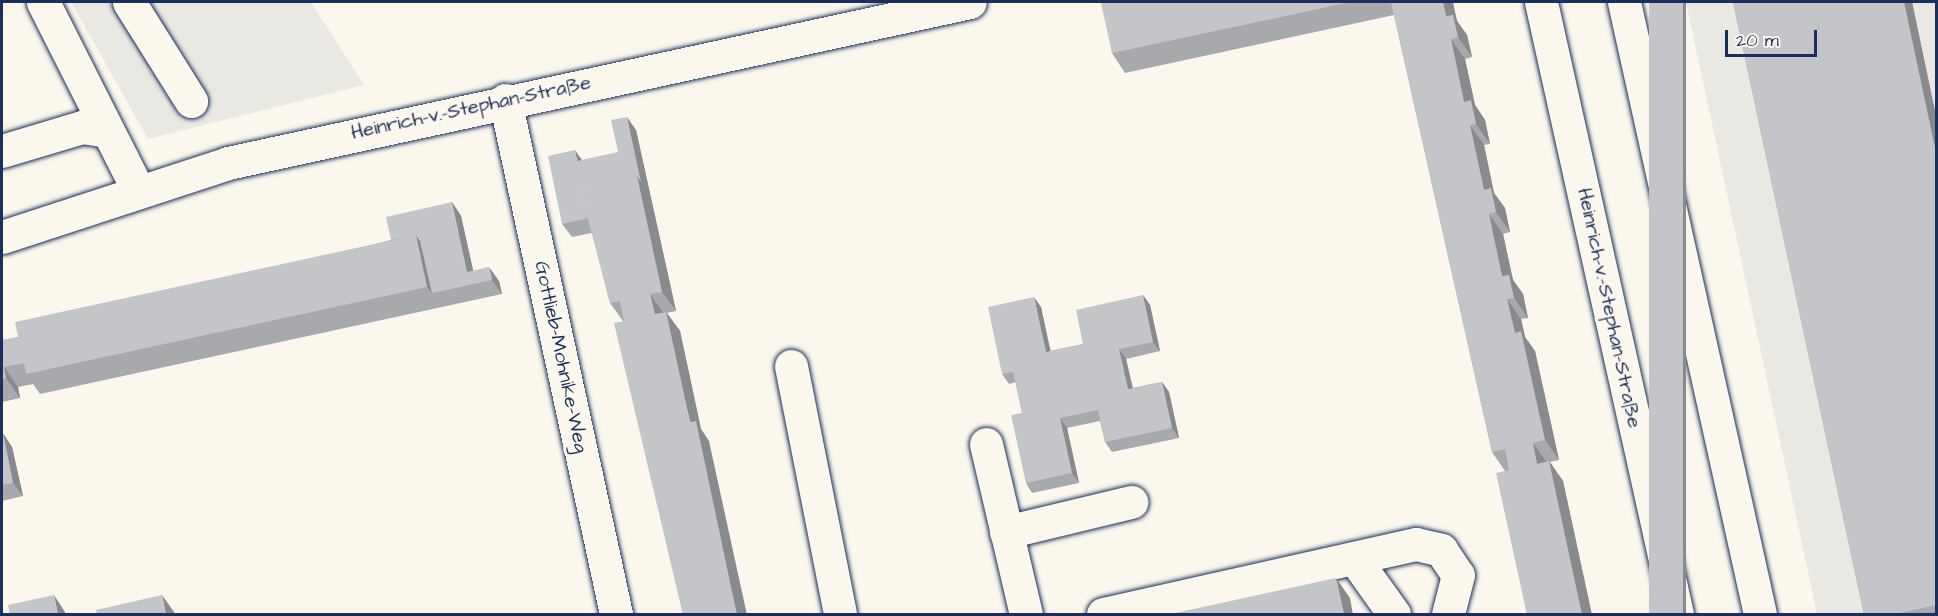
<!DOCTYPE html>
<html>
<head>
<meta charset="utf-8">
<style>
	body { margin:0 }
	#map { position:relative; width:1938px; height:616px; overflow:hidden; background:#fbf7ec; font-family:"Architects Daughter",sans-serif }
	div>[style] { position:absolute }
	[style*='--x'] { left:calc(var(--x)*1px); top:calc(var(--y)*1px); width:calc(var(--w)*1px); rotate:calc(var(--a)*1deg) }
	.built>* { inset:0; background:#eae8e2 }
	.roads { filter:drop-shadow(0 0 2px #1b2f5e) drop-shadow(0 0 2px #1b2f5e) }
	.minor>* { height:33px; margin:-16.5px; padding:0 16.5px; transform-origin:16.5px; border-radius:16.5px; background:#fbf7ec }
	.wall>* { inset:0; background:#a8a9ad }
	.shaded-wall>* { inset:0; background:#888a8d; transform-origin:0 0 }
	.building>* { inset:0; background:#c3c5c9; transform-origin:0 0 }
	span { translate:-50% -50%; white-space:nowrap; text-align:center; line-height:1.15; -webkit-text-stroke:6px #fbf7ec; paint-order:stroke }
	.street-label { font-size:20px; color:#1b2f5e }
	.frame { position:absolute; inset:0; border:3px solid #1b2f5e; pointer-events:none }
	.scale { position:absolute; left:1725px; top:30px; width:92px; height:27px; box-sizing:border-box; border:3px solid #1b2f5e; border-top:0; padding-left:8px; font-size:18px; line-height:21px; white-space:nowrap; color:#1b2f5e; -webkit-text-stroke:4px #fbf7ec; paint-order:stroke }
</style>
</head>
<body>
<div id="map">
	<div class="built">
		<div style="clip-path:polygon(71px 2px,311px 2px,364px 85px,148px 139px)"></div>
		<div style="clip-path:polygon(1686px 2px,1936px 2px,1936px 614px,1817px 614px)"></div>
	</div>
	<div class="roads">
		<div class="minor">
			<div style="--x:43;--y:2;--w:211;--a:63.2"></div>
			<div style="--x:129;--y:2;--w:117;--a:57.9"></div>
			<div style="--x:1541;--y:2;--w:627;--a:77.47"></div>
			<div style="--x:1624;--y:2;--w:627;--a:77.47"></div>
			<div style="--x:505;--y:100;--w:526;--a:77.81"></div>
			<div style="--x:2;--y:151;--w:84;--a:-16.7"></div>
			<div style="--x:82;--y:127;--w:26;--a:9"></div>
			<div style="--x:2;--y:237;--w:238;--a:-18.1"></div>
			<div style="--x:228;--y:163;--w:759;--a:-12.24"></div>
			<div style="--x:791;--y:366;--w:253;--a:78.8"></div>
			<div style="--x:986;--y:444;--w:175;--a:76.8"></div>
			<div style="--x:1006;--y:532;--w:129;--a:-13.5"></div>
			<div style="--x:1354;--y:558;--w:69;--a:54.5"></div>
			<div style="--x:1103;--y:614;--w:321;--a:-12.6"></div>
			<div style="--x:1416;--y:544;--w:26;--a:13"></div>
			<div style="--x:1441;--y:550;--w:30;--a:56"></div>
			<div style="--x:1458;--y:575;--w:40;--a:104.4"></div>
		</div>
	</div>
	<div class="wall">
		<div style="clip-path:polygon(1108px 2px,1452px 2px,1457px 21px,1467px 35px,1472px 57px,1465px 59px,1475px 105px,1485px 120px,1490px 144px,1484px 145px,1494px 193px,1505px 208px,1510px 232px,1503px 234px,1513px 280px,1523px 294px,1528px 318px,1521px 319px,1525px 337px,1535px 351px,1559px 460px,1550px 462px,1563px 481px,1592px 615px,1527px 615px,1505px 471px,1492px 452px,1394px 15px,1125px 73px,1112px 53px)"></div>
		<div style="clip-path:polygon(1733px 2px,1912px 2px,1936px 116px,1936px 615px,1864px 615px)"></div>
		<div style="clip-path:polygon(636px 130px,676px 311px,667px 313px,680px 331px,701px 429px,709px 441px,610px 303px,592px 233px,572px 237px,562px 224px)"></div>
		<div style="clip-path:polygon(452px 202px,461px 216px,473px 271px,499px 281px,502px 294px,40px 394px,33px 384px,18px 387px,20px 398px,2px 402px,2px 336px,4px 340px,18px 337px,391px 240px)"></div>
		<div style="clip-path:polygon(1143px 295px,1150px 305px,1160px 351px,1126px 359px,1133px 388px,1162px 382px,1169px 392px,1179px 438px,1112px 452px,1105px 442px,1100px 421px,1067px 428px,1079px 483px,1032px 493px,1026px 483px,1022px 413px,1016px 382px,1009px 384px,1002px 374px,1041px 307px,1050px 351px,1083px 344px)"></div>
		<div style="clip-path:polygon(2px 433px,12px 447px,23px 496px,2px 501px)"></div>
	</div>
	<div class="shaded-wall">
		<div style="clip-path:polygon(1443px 2px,1453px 2px,1457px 21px,1467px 35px,1472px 57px,1458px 37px,1446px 16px)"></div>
		<div style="left:1683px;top:2px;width:3px;height:627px"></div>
		<div style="clip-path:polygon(1904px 2px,1912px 2px,1936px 116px,1936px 153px)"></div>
		<div style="clip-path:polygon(1451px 39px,1465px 59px,1475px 105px,1485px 120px,1490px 144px,1476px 124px,1464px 102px)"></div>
		<div style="clip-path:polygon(627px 117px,636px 130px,676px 311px,662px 292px,637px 176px)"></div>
		<div style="clip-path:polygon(1470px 125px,1484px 145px,1494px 193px,1505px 208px,1510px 232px,1496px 212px,1484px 190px)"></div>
		<div style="clip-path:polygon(575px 150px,584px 163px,577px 161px)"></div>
		<div style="clip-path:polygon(452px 202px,461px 216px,476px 283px,467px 272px)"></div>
		<div style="clip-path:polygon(1489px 214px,1503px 234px,1513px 280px,1523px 294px,1528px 318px,1514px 298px,1502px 276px)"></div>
		<div style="clip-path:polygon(416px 235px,430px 255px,432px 293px,427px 287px)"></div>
		<div style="clip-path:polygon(489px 267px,499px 281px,502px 294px,492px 280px)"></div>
		<div style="clip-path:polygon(650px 294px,664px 314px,655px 314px)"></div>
		<div style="clip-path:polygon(1143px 295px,1150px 305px,1160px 351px,1153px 342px)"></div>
		<div style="clip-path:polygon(1034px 297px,1041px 307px,1053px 362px,1046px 352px)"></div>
		<div style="clip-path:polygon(1507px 299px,1521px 319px,1525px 337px,1535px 351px,1559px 460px,1545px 440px,1515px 333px)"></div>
		<div style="clip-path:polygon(666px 312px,680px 331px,701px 429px,709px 441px,747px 615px,737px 615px,690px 422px)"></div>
		<div style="clip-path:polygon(1119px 349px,1126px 359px,1135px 399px,1128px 389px)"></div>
		<div style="clip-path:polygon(4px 367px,18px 387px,20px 398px,6px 378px)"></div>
		<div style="clip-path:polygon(1162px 382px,1169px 392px,1179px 438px,1172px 428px)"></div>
		<div style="clip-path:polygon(1060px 418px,1067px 428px,1079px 483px,1072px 473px)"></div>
		<div style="clip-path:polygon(3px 433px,12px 447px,23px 496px,13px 483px)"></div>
		<div style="clip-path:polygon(1533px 443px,1547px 463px,1537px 464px)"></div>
		<div style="clip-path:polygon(1549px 461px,1563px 481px,1592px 615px,1582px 615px)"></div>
		<div style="clip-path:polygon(1336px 578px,1350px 598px,1353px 615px,1344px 615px)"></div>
		<div style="clip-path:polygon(54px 595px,65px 612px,66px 615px,58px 615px)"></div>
		<div style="clip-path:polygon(162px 595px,174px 612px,174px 615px,166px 615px)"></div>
	</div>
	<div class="building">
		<div style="clip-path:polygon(1108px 2px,1351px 2px,1112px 53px,1101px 3px)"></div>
		<div style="clip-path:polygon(1391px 2px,1443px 2px,1446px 16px,1453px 15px,1458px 37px,1451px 39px,1464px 102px,1471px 100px,1476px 124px,1470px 125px,1484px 190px,1491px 188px,1496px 212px,1489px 214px,1502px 276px,1509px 275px,1514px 298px,1507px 299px,1515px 333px,1521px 331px,1545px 440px,1533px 443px,1537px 464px,1549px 461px,1582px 615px,1527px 615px,1496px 473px,1509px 470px,1505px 449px,1492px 452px)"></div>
		<div style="left:1649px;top:2px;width:34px;height:627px"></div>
		<div style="clip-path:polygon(1733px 2px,1904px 2px,1936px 153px,1936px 605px,1891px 615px,1864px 615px)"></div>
		<div style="clip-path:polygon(627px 117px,641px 182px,637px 176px,580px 188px,588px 218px,562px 224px,548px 156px,575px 150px,577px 161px,618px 152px,611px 120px)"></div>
		<div style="clip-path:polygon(637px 176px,662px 292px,650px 294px,655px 314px,666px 312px,690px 422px,696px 421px,737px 615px,683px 615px,614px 323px,624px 321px,620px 301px,610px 303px,580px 188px)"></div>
		<div style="clip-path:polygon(452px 202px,467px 272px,489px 267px,492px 280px,432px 293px,420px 241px,416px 235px,391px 240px,386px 217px)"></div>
		<div style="clip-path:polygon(416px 235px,427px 287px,26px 374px,24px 363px,4px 367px,6px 378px,2px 379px,2px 340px,18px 337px,15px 322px)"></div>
		<div style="clip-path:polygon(1143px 295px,1153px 342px,1119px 349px,1128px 389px,1162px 382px,1172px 428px,1105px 442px,1098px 410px,1060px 418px,1072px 473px,1026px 483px,1011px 415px,1022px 413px,1013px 372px,1002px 374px,988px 307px,1034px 297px,1046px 352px,1083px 344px,1076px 310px)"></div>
		<div style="clip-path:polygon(2px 433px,3px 433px,13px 483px,2px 485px)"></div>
		<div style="clip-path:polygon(1336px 578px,1344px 615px,1166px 615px)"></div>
		<div style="clip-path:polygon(54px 595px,58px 615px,10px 615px,8px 605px)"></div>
		<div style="clip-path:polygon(162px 595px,166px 615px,97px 615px,96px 610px)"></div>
	</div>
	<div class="street-label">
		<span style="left:471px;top:108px;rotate:-12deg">Heinrich-v.-Stephan-Straße</span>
		<span style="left:1609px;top:308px;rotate:78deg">Heinrich-v.-Stephan-Straße</span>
		<span style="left:561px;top:357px;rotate:78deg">Gottlieb-Mohnike-Weg</span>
	</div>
	<div class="frame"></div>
	<div class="scale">20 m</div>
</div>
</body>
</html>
